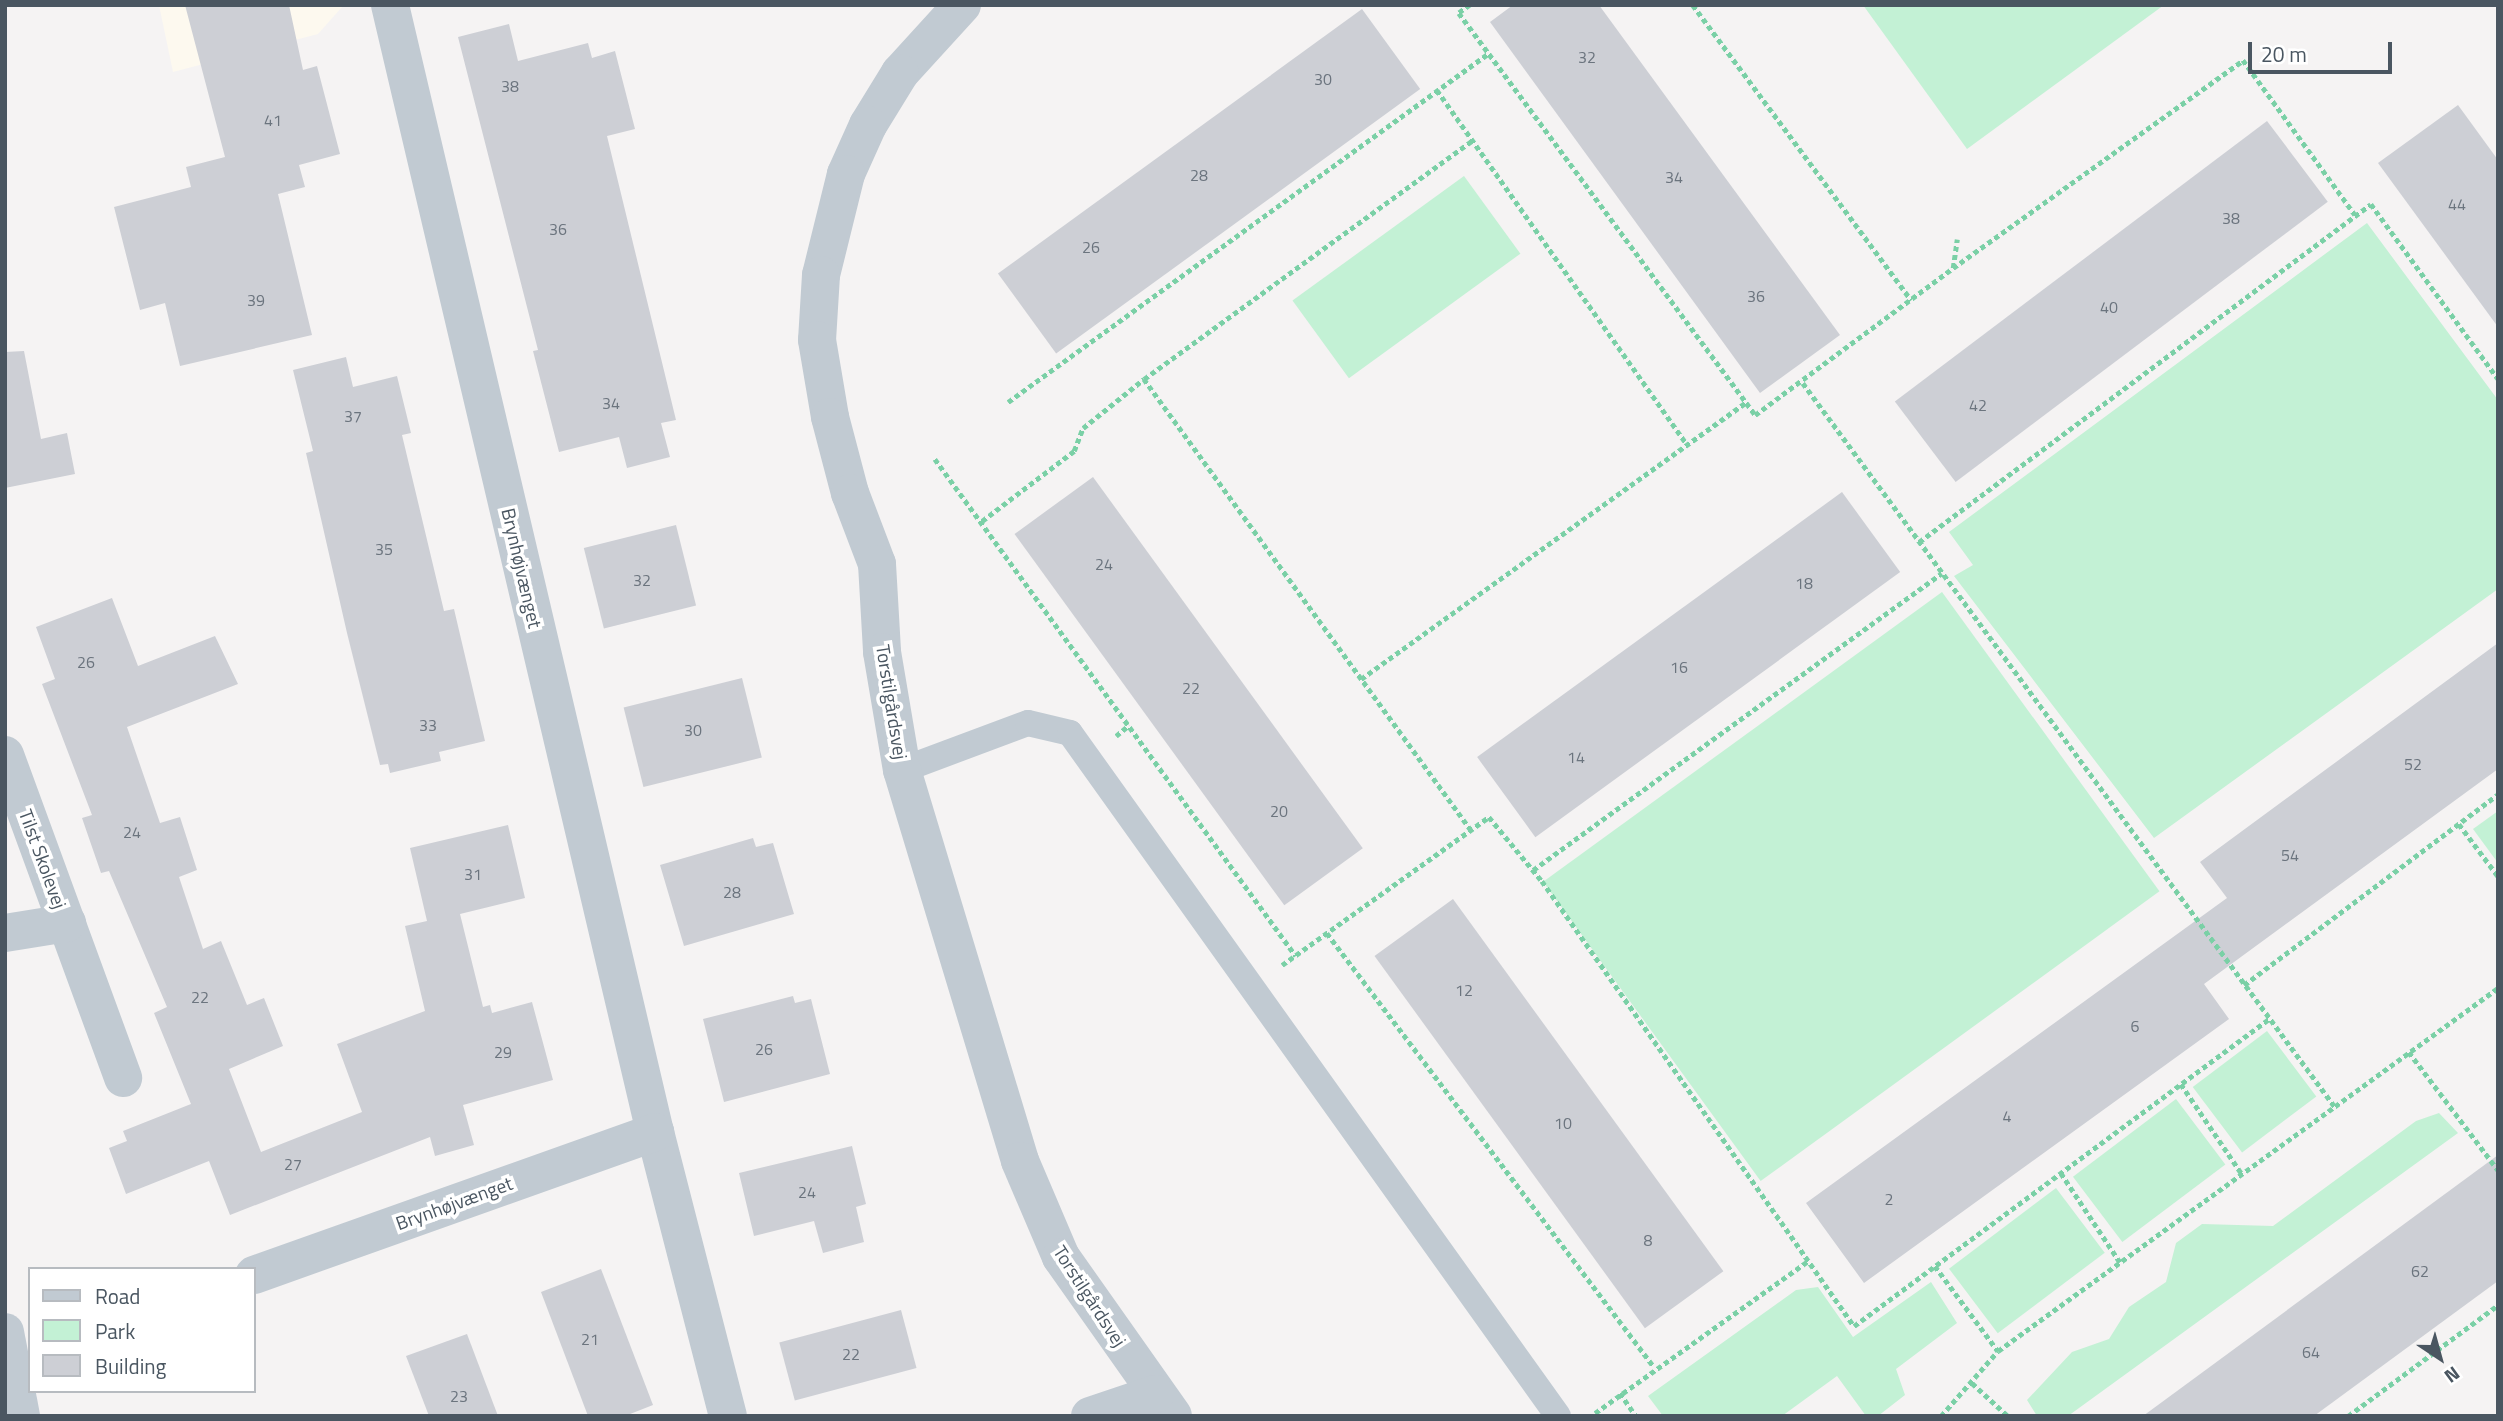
<!DOCTYPE html>
<html>
<head>
<meta charset="utf-8">
<style>
	body { margin:0 }
	#map { position:relative; width:2503px; height:1421px; overflow:hidden; background:#f5f3f3; font-family:"Titillium Web",sans-serif }
	div>[style] { position:absolute }
	[style*='--x'] { left:calc(var(--x)*1px); top:calc(var(--y)*1px); width:calc(var(--w)*1px); rotate:calc(var(--a)*1deg) }
	.commercial>* { inset:0; background:#fdf9ef }
	.green>* { inset:0; background:#c3f1d5; transform-origin:0 0 }
	.building>* { inset:0; background:#cdcfd5; transform-origin:0 0 }
	.path>* { height:4.5px; margin-top:-2.25px; transform-origin:0; background:repeating-linear-gradient(90deg,#7ad0a6 0 5px,transparent 0 8.5px) }
	.service>* { height:26px; margin:-13px; padding:0 13px; transform-origin:13px; border-radius:13px; background:#c1cad2 }
	.minor>* { height:38px; margin:-19px; padding:0 19px; transform-origin:19px; border-radius:19px; background:#c1cad2 }
	.tertiary>* { height:38px; margin:-19px; padding:0 19px; transform-origin:19px; border-radius:19px; background:#c1cad2 }
	span { translate:-50% -50%; white-space:nowrap; text-align:center; line-height:1.15; -webkit-text-stroke:7px #fff; paint-order:stroke }
	.number-label { font-size:16px; color:#6b747e }
	.number-label span { -webkit-text-stroke-width:0 }
	.street-label { font-size:19px; color:#4a5661 }
	.frame { position:absolute; inset:0; border:7px solid #4a5661; pointer-events:none }
	.legend { position:absolute; left:28px; top:1267px; width:228px; height:126px; box-sizing:border-box; background:#fff; border:2px solid #b7bbc0; margin:0; padding:9px 12px; list-style:none; font-size:21px; color:#4a5661 }
	.legend li { display:flex; align-items:center; gap:14px; height:35px }
	.legend b { width:35px; border:2px solid #b7bbc0 }
	.north { position:absolute; left:2405px; top:1323px; width:70px; height:70px; -webkit-text-stroke:5px #fff; paint-order:stroke; rotate:144deg; font-size:19px; font-weight:700; line-height:28px; text-align:center; color:#4a5661 }
	.north::after { content:''; display:block; margin:auto; width:24px; height:32px; background:#4a5661; clip-path:polygon(50% 0,100% 100%,50% 72%,0 100%) }
	.scale { position:absolute; left:2248px; top:42px; width:144px; height:32px; box-sizing:border-box; border:4px solid #4a5661; border-top:0; padding-left:9px; font-size:21px; line-height:24px; white-space:nowrap; color:#4a5661; -webkit-text-stroke:5px #fff; paint-order:stroke }
</style>
</head>
<body>
<div id="map">
	<div class="commercial">
		<div style="clip-path:polygon(159px 5px,341px 5px,342px 7px,318px 34px,173px 72px)"></div>
	</div>
	<div class="green">
		<div style="clip-path:polygon(1863px 5px,2164px 5px,1967px 149px)"></div>
		<div style="left:1464px;top:176px;width:96px;height:212px;rotate:54deg"></div>
		<div style="clip-path:polygon(2367px 223px,2498px 400px,2498px 589px,2154px 838px,1954px 576px,1973px 565px,1949px 532px)"></div>
		<div style="left:1942px;top:592px;width:370px;height:493px;rotate:54deg"></div>
		<div style="clip-path:polygon(2498px 811px,2498px 863px,2473px 829px)"></div>
		<div style="left:2267px;top:1031px;width:82px;height:93px;rotate:53deg"></div>
		<div style="left:2176px;top:1099px;width:82px;height:129px;rotate:53deg"></div>
		<div style="clip-path:polygon(2439px 1113px,2458px 1133px,2068px 1416px,2037px 1416px,2027px 1400px,2072px 1352px,2109px 1339px,2129px 1307px,2166px 1282px,2176px 1243px,2202px 1224px,2273px 1226px,2416px 1121px)"></div>
		<div style="left:2056px;top:1188px;width:81px;height:134px;rotate:53deg"></div>
		<div style="clip-path:polygon(1931px 1282px,1957px 1323px,1896px 1369px,1905px 1395px,1878px 1416px,1866px 1416px,1837px 1376px,1782px 1416px,1663px 1416px,1648px 1396px,1796px 1290px,1818px 1287px,1853px 1337px)"></div>
	</div>
	<div class="building">
		<div style="clip-path:polygon(185px 5px,289px 5px,303px 70px,317px 66px,340px 154px,299px 165px,305px 187px,278px 194px,312px 335px,180px 366px,165px 303px,140px 310px,114px 207px,191px 187px,186px 167px,225px 157px)"></div>
		<div style="clip-path:polygon(1513px 5px,1599px 5px,1840px 335px,1760px 393px,1490px 22px)"></div>
		<div style="left:1362px;top:9px;width:99px;height:450px;rotate:54deg"></div>
		<div style="clip-path:polygon(509px 24px,518px 61px,588px 43px,592px 58px,615px 51px,635px 129px,607px 136px,676px 420px,661px 423px,670px 457px,627px 468px,619px 437px,559px 452px,533px 351px,538px 350px,458px 37px)"></div>
		<div style="clip-path:polygon(2458px 105px,2498px 160px,2498px 327px,2378px 163px)"></div>
		<div style="left:2267px;top:121px;width:101px;height:466px;rotate:53deg"></div>
		<div style="clip-path:polygon(24px 351px,41px 439px,67px 433px,75px 474px,5px 488px,5px 352px)"></div>
		<div style="clip-path:polygon(346px 357px,353px 387px,397px 376px,411px 433px,402px 435px,444px 611px,454px 609px,485px 741px,439px 752px,441px 761px,390px 773px,388px 764px,380px 765px,347px 633px,306px 453px,313px 451px,293px 370px)"></div>
		<div style="left:1093px;top:477px;width:459px;height:97px;rotate:54deg"></div>
		<div style="left:1842px;top:492px;width:99px;height:451px;rotate:54deg"></div>
		<div style="left:676px;top:525px;width:83px;height:95px;rotate:76deg"></div>
		<div style="clip-path:polygon(112px 598px,138px 666px,215px 636px,238px 684px,127px 727px,160px 823px,180px 817px,197px 870px,179px 877px,203px 949px,221px 941px,247px 1005px,264px 998px,283px 1046px,229px 1069px,261px 1152px,362px 1112px,337px 1044px,425px 1011px,405px 926px,427px 921px,410px 848px,508px 825px,525px 898px,460px 914px,483px 1007px,490px 1005px,492px 1013px,532px 1002px,553px 1080px,463px 1105px,474px 1145px,435px 1156px,430px 1137px,230px 1215px,209px 1161px,126px 1194px,109px 1148px,127px 1141px,123px 1131px,191px 1104px,154px 1013px,167px 1007px,109px 871px,101px 873px,82px 818px,92px 815px,42px 684px,55px 679px,36px 627px)"></div>
		<div style="clip-path:polygon(2498px 643px,2498px 769px,2204px 984px,2229px 1019px,1864px 1283px,1806px 1203px,2227px 898px,2200px 862px)"></div>
		<div style="left:742px;top:678px;width:82px;height:122px;rotate:76deg"></div>
		<div style="clip-path:polygon(753px 838px,756px 847px,773px 843px,794px 914px,684px 946px,660px 865px)"></div>
		<div style="left:1453px;top:899px;width:460px;height:97px;rotate:54deg"></div>
		<div style="clip-path:polygon(793px 996px,795px 1003px,811px 999px,830px 1074px,724px 1102px,703px 1019px)"></div>
		<div style="clip-path:polygon(852px 1146px,866px 1204px,856px 1207px,864px 1242px,823px 1253px,814px 1221px,754px 1236px,739px 1173px)"></div>
		<div style="clip-path:polygon(2498px 1155px,2498px 1281px,2314px 1416px,2143px 1416px)"></div>
		<div style="clip-path:polygon(601px 1269px,653px 1405px,625px 1416px,588px 1416px,541px 1292px)"></div>
		<div style="left:901px;top:1310px;width:60px;height:126px;rotate:75deg"></div>
		<div style="clip-path:polygon(467px 1334px,498px 1416px,429px 1416px,406px 1356px)"></div>
	</div>
	<div class="path">
		<div style="--x:1470;--y:5;--w:14;--a:144"></div>
		<div style="--x:1459;--y:13;--w:499;--a:53.6"></div>
		<div style="--x:1755;--y:415;--w:247;--a:-36.6"></div>
		<div style="--x:1953;--y:268;--w:29;--a:-82"></div>
		<div style="--x:1693;--y:5;--w:367;--a:53.5"></div>
		<div style="--x:1437;--y:90;--w:432;--a:54.8"></div>
		<div style="--x:1953;--y:268;--w:357;--a:-35.6"></div>
		<div style="--x:2243;--y:60;--w:191;--a:54.1"></div>
		<div style="--x:1144;--y:379;--w:557;--a:54.06"></div>
		<div style="--x:1803;--y:383;--w:898;--a:53.69"></div>
		<div style="--x:1008;--y:402;--w:594;--a:-35.96"></div>
		<div style="--x:935;--y:459;--w:614;--a:54.01"></div>
		<div style="--x:982;--y:521;--w:116;--a:-37.3"></div>
		<div style="--x:1074;--y:451;--w:25;--a:-69"></div>
		<div style="--x:1083;--y:428;--w:78;--a:-38.8"></div>
		<div style="--x:1144;--y:379;--w:407;--a:-36"></div>
		<div style="--x:1919;--y:542;--w:564;--a:-36.79"></div>
		<div style="--x:2371;--y:204;--w:216;--a:54"></div>
		<div style="--x:1361;--y:679;--w:474;--a:-35.7"></div>
		<div style="--x:1116;--y:736;--w:17;--a:-40"></div>
		<div style="--x:2459;--y:824;--w:65;--a:53.1"></div>
		<div style="--x:1533;--y:870;--w:505;--a:-35.99"></div>
		<div style="--x:1327;--y:933;--w:543;--a:53"></div>
		<div style="--x:1282;--y:965;--w:254;--a:-35.6"></div>
		<div style="--x:1489;--y:817;--w:83;--a:50.4"></div>
		<div style="--x:1542;--y:881;--w:543;--a:54.96"></div>
		<div style="--x:1854;--y:1326;--w:516;--a:-36.49"></div>
		<div style="--x:2244;--y:985;--w:318;--a:-36.9"></div>
		<div style="--x:2409;--y:1052;--w:148;--a:53"></div>
		<div style="--x:2181;--y:1084;--w:109;--a:55.9"></div>
		<div style="--x:2061;--y:1173;--w:107;--a:56.5"></div>
		<div style="--x:1935;--y:1266;--w:106;--a:53.5"></div>
		<div style="--x:1972;--y:1383;--w:49;--a:42.5"></div>
		<div style="--x:1620;--y:1393;--w:28;--a:55"></div>
		<div style="--x:1595;--y:1413;--w:262;--a:-35.5"></div>
		<div style="--x:1941;--y:1416;--w:86;--a:-48.8"></div>
		<div style="--x:1998;--y:1351;--w:618;--a:-35.98"></div>
		<div style="--x:2348;--y:1416;--w:187;--a:-36.5"></div>
	</div>
	<div class="service">
		<div style="--x:902;--y:770;--w:134;--a:-20.5"></div>
		<div style="--x:1028;--y:723;--w:43;--a:13.4"></div>
		<div style="--x:1070;--y:733;--w:839;--a:54.45"></div>
	</div>
	<div class="minor">
		<div style="--x:390;--y:5;--w:1158;--a:76.77"></div>
		<div style="--x:655;--y:1132;--w:293;--a:75.6"></div>
		<div style="--x:962;--y:5;--w:92;--a:132.4"></div>
		<div style="--x:900;--y:73;--w:61;--a:121.6"></div>
		<div style="--x:868;--y:125;--w:54;--a:114.2"></div>
		<div style="--x:846;--y:174;--w:104;--a:103.9"></div>
		<div style="--x:821;--y:275;--w:65;--a:93.5"></div>
		<div style="--x:817;--y:340;--w:78;--a:80.4"></div>
		<div style="--x:830;--y:417;--w:79;--a:75.3"></div>
		<div style="--x:850;--y:493;--w:76;--a:69.2"></div>
		<div style="--x:877;--y:564;--w:88;--a:86.7"></div>
		<div style="--x:882;--y:652;--w:120;--a:80.4"></div>
		<div style="--x:902;--y:770;--w:408;--a:73.2"></div>
		<div style="--x:1020;--y:1161;--w:104;--a:66.9"></div>
		<div style="--x:1061;--y:1257;--w:194;--a:54.8"></div>
		<div style="--x:5;--y:755;--w:344;--a:69.9"></div>
		<div style="--x:5;--y:933;--w:63;--a:-9.2"></div>
		<div style="--x:254;--y:1275;--w:426;--a:-19.6"></div>
		<div style="--x:1090;--y:1416;--w:69;--a:-18.7"></div>
	</div>
	<div class="tertiary">
		<div style="--x:5;--y:1332;--w:86;--a:79.2"></div>
	</div>
	<div class="number-label">
		<span style="left:1587px;top:57px">32</span>
		<span style="left:1323px;top:79px">30</span>
		<span style="left:510px;top:86px">38</span>
		<span style="left:273px;top:120px">41</span>
		<span style="left:1199px;top:175px">28</span>
		<span style="left:1674px;top:177px">34</span>
		<span style="left:2457px;top:204px">44</span>
		<span style="left:2231px;top:218px">38</span>
		<span style="left:558px;top:229px">36</span>
		<span style="left:1091px;top:247px">26</span>
		<span style="left:1756px;top:296px">36</span>
		<span style="left:256px;top:300px">39</span>
		<span style="left:2109px;top:307px">40</span>
		<span style="left:611px;top:403px">34</span>
		<span style="left:1978px;top:405px">42</span>
		<span style="left:353px;top:416px">37</span>
		<span style="left:384px;top:549px">35</span>
		<span style="left:1104px;top:564px">24</span>
		<span style="left:642px;top:580px">32</span>
		<span style="left:1804px;top:583px">18</span>
		<span style="left:86px;top:662px">26</span>
		<span style="left:1679px;top:667px">16</span>
		<span style="left:1191px;top:688px">22</span>
		<span style="left:428px;top:725px">33</span>
		<span style="left:693px;top:730px">30</span>
		<span style="left:1576px;top:757px">14</span>
		<span style="left:2413px;top:764px">52</span>
		<span style="left:1279px;top:811px">20</span>
		<span style="left:132px;top:832px">24</span>
		<span style="left:2290px;top:855px">54</span>
		<span style="left:473px;top:874px">31</span>
		<span style="left:732px;top:892px">28</span>
		<span style="left:1464px;top:990px">12</span>
		<span style="left:200px;top:997px">22</span>
		<span style="left:2135px;top:1026px">6</span>
		<span style="left:764px;top:1049px">26</span>
		<span style="left:503px;top:1052px">29</span>
		<span style="left:2007px;top:1116px">4</span>
		<span style="left:1563px;top:1123px">10</span>
		<span style="left:293px;top:1164px">27</span>
		<span style="left:807px;top:1192px">24</span>
		<span style="left:1889px;top:1199px">2</span>
		<span style="left:1648px;top:1240px">8</span>
		<span style="left:2420px;top:1271px">62</span>
		<span style="left:590px;top:1339px">21</span>
		<span style="left:2311px;top:1352px">64</span>
		<span style="left:851px;top:1354px">22</span>
		<span style="left:459px;top:1396px">23</span>
	</div>
	<div class="street-label">
		<span style="left:522px;top:568px;rotate:77deg">Brynhøjvænget</span>
		<span style="left:892px;top:702px;rotate:81deg">Torstilgårdsvej</span>
		<span style="left:43px;top:859px;rotate:70deg">Tilst Skolevej</span>
		<span style="left:454px;top:1203px;rotate:-20deg">Brynhøjvænget</span>
		<span style="left:1090px;top:1296px;rotate:57deg">Torstilgårdsvej</span>
	</div>
	<div class="frame"></div>
	<ul class="legend">
	<li><b style="height:9px;background:#c1cad2"></b>Road</li>
	<li><b style="height:19px;background:#c3f1d5"></b>Park</li>
	<li><b style="height:19px;background:#cdcfd5"></b>Building</li>
	</ul>
	<div class="north">N</div>
	<div class="scale">20 m</div>
</div>
</body>
</html>
